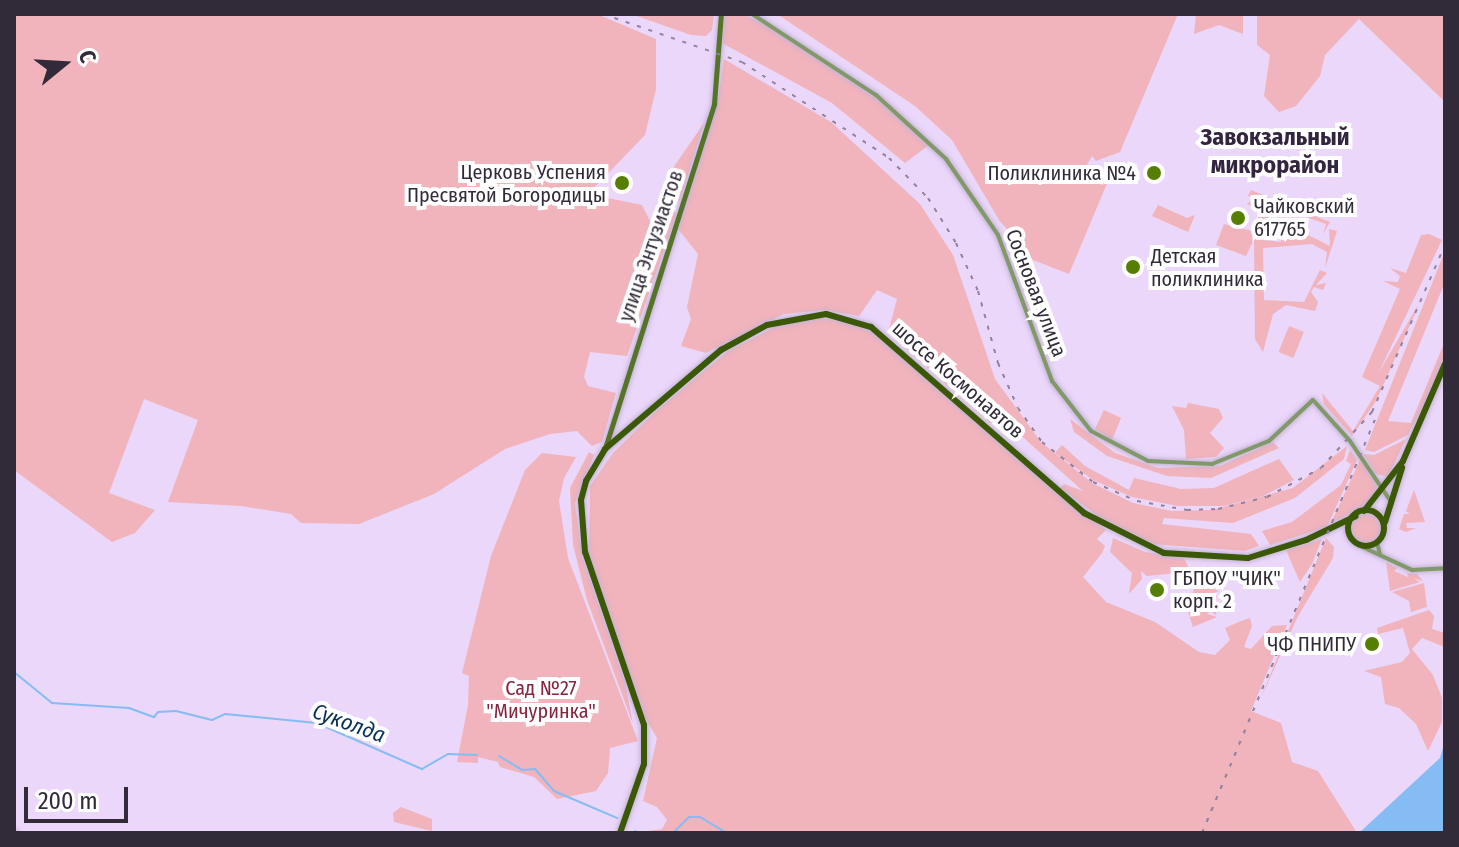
<!DOCTYPE html>
<html>
<head>
<meta charset="utf-8">
<style>
	body { margin:0 }
	#map { position:relative; width:1459px; height:847px; overflow:hidden; background:#ead7fa; font-family:"Fira Sans Condensed",sans-serif }
	div>[style] { position:absolute }
	[style*='--x'] { left:calc(var(--x)*1px); top:calc(var(--y)*1px); width:calc(var(--w)*1px); rotate:calc(var(--a)*1deg) }
	.green>* { inset:0; background:#f1b3bc; transform-origin:0 0 }
	.round { border-radius:50% }
	.water>* { inset:0; background:#84bcf3 }
	.stream>* { height:2px; margin:-1px; padding:0 1px; transform-origin:1px; border-radius:1px; background:#84bcf3 }
	.roads { filter:drop-shadow(0 0 2px #c5b4d3) drop-shadow(0 0 2px #c5b4d3) }
	.tertiary>* { height:4px; margin:-2px; padding:0 2px; transform-origin:2px; border-radius:2px; background:#819869 }
	.secondary>* { height:5px; margin:-2.5px; padding:0 2.5px; transform-origin:2.5px; border-radius:2.5px; background:#55742a }
	.primary>* { height:6px; margin:-3px; padding:0 3px; transform-origin:3px; border-radius:3px; background:#3a5806 }
	.primary>.ring { margin:-3px; padding:0; box-sizing:content-box; background:none; border:6px solid #3a5806; border-radius:50% }
	.rail>* { height:2px; margin-top:-1px; transform-origin:0; background:repeating-linear-gradient(90deg,#91839c 0 4px,transparent 0 12px) }
	.dots>* { width:22px; height:22px; translate:-50% -50%; box-sizing:border-box; border:4px solid #fff; border-radius:50% }
	span { translate:-50% -50%; white-space:nowrap; text-align:center; line-height:1.15; -webkit-text-stroke:8px #fff; paint-order:stroke }
	.poi-label { font-size:20px; color:#312a38 }
	.right { translate:-100% -50%; text-align:right }
	.left { translate:0 -50%; text-align:left }
	.street-label { font-size:20px; color:#312a38 }
	.park-label { font-size:20px; color:#83253e }
	.water-label { font-size:22px; color:#073154; font-style:italic }
	.quarter-label { font-size:24px; color:#33243f; font-weight:700 }
	.frame { position:absolute; inset:0; border:16px solid #312a38; pointer-events:none }
	.north { position:absolute; left:24px; top:24px; width:80px; height:80px; -webkit-text-stroke:6px #fff; paint-order:stroke; rotate:72deg; font-size:22px; font-weight:700; line-height:32px; text-align:center; color:#312a38 }
	.north::after { content:''; display:block; margin:auto; width:28px; height:36px; background:#312a38; clip-path:polygon(50% 0,100% 100%,50% 72%,0 100%) }
	.scale { position:absolute; left:24px; top:787px; width:104px; height:36px; box-sizing:border-box; border:4px solid #312a38; border-top:0; padding-left:10px; font-size:24px; line-height:28px; white-space:nowrap; color:#312a38; -webkit-text-stroke:6px #fff; paint-order:stroke }
</style>
</head>
<body>
<div id="map">
	<div class="green">
		<div style="clip-path:polygon(14px 14px,597px 14px,656px 39px,656px 89px,645px 135px,588px 194px,642px 205px,651px 223px,656px 208px,677px 213px,627px 356px,590px 352px,584px 377px,588px 386px,616px 393px,602px 442px,592px 446px,577px 431px,550px 434px,505px 449px,434px 494px,359px 524px,301px 523px,291px 514px,241px 506px,168px 502px,198px 420px,144px 399px,109px 493px,155px 510px,135px 533px,112px 542px,14px 470px)"></div>
		<div style="clip-path:polygon(631px 14px,714px 14px,712px 30px,706px 36px,691px 35px)"></div>
		<div style="clip-path:polygon(725px 14px,743px 14px,764px 24px,874px 97px,929px 145px,905px 163px,832px 103px,722px 43px)"></div>
		<div style="clip-path:polygon(777px 14px,1178px 14px,1120px 152px,1096px 161px,1092px 156px,1084px 170px,1069px 174px,1108px 181px,1069px 274px,1033px 260px,999px 220px,952px 140px,915px 106px)"></div>
		<div style="clip-path:polygon(1196px 14px,1243px 14px,1243px 34px,1219px 25px,1194px 34px)"></div>
		<div style="clip-path:polygon(1257px 14px,1445px 14px,1443px 100px,1359px 19px,1325px 55px,1320px 76px,1296px 106px,1279px 112px,1264px 96px,1270px 55px,1257px 45px)"></div>
		<div style="clip-path:polygon(724px 59px,831px 122px,920px 204px,953px 255px,995px 379px,1041px 442px,1092px 483px,1133px 503px,1172px 511px,1212px 510px,1293px 488px,1347px 446px,1344px 459px,1295px 498px,1233px 523px,1164px 518px,1162px 524px,1251px 534px,1259px 546px,1245px 551px,1152px 544px,1106px 522px,1060px 488px,1064px 484px,1083px 491px,1007px 423px,990px 423px,888px 333px,897px 299px,877px 290px,859px 316px,824px 310px,784px 314px,706px 353px,681px 346px,691px 319px,687px 307px,698px 254px,678px 229px,717px 105px)"></div>
		<div style="clip-path:polygon(704px 123px,680px 201px,665px 196px,662px 192px,673px 168px)"></div>
		<div style="clip-path:polygon(1251px 190px,1330px 222px,1323px 234px,1326px 224px,1273px 205px,1263px 240px,1281px 242px,1280px 221px,1330px 246px,1329px 229px,1337px 231px,1325px 268px,1327px 252px,1312px 244px,1263px 248px,1264px 300px,1304px 302px,1320px 270px,1327px 273px,1316px 285px,1326px 283px,1323px 290px,1314px 287px,1311px 292px,1318px 302px,1315px 311px,1286px 305px,1273px 314px,1263px 352px,1255px 339px,1254px 239px,1246px 256px,1216px 245px,1224px 224px,1252px 231px,1261px 211px,1247px 204px,1254px 198px,1248px 196px)"></div>
		<div style="clip-path:polygon(1158px 205px,1187px 218px,1195px 215px,1188px 232px,1152px 216px)"></div>
		<div style="clip-path:polygon(1429px 234px,1442px 240px,1378px 374px,1418px 305px,1415px 314px,1376px 401px,1352px 436px,1324px 404px,1322px 393px,1353px 431px,1380px 386px,1362px 377px,1400px 289px,1383px 281px,1398px 282px,1400px 276px,1390px 268px,1406px 273px,1421px 235px)"></div>
		<div style="clip-path:polygon(1445px 251px,1445px 282px,1388px 421px,1411px 423px,1445px 341px,1445px 355px,1430px 394px,1408px 435px,1374px 452px,1365px 450px)"></div>
		<div style="clip-path:polygon(823px 318px,858px 325px,880px 337px,1106px 530px,1097px 539px,1105px 546px,1102px 553px,1083px 577px,1106px 602px,1155px 622px,1199px 652px,1215px 655px,1230px 640px,1225px 628px,1241px 621px,1250px 618px,1252px 626px,1244px 647px,1251px 649px,1272px 626px,1287px 625px,1251px 711px,1281px 723px,1292px 762px,1318px 771px,1357px 833px,633px 833px,662px 829px,667px 820px,657px 807px,643px 801px,657px 738px,643px 714px,589px 555px,590px 486px,613px 453px,656px 411px,728px 351px,786px 321px)"></div>
		<div style="left:1289px;top:326px;width:16px;height:28px;rotate:22deg"></div>
		<div style="clip-path:polygon(1188px 403px,1219px 409px,1223px 418px,1210px 433px,1224px 448px,1216px 457px,1186px 459px,1184px 430px,1172px 406px,1186px 408px)"></div>
		<div style="clip-path:polygon(1104px 410px,1121px 418px,1112px 440px,1095px 429px)"></div>
		<div style="clip-path:polygon(1070px 419px,1115px 453px,1158px 468px,1220px 466px,1273px 442px,1279px 448px,1211px 478px,1167px 476px,1107px 456px,1074px 432px)"></div>
		<div style="clip-path:polygon(1406px 439px,1388px 477px,1376px 474px,1363px 454px,1374px 455px)"></div>
		<div style="clip-path:polygon(1062px 445px,1085px 466px,1129px 490px,1134px 478px,1181px 489px,1214px 488px,1279px 459px,1294px 480px,1263px 496px,1224px 506px,1178px 506px,1132px 497px,1093px 480px,1055px 453px)"></div>
		<div style="clip-path:polygon(1350px 450px,1357px 460px,1327px 527px,1270px 545px,1262px 531px,1292px 522px,1341px 485px,1351px 464px,1346px 461px)"></div>
		<div style="clip-path:polygon(589px 452px,594px 455px,575px 503px,582px 556px,625px 682px,633px 724px,587px 600px,573px 545px,570px 488px)"></div>
		<div style="clip-path:polygon(542px 453px,576px 457px,564px 478px,559px 501px,568px 558px,638px 741px,610px 748px,608px 773px,596px 791px,557px 799px,534px 777px,500px 767px,498px 762px,478px 757px,478px 763px,457px 762px,468px 705px,469px 676px,462px 673px,491px 556px,525px 470px)"></div>
		<div style="clip-path:polygon(1360px 460px,1376px 480px,1378px 494px,1364px 508px,1331px 523px)"></div>
		<div style="clip-path:polygon(1414px 490px,1425px 522px,1406px 523px,1407px 528px,1416px 528px,1406px 532px,1399px 529px,1404px 514px,1410px 514px,1406px 511px)"></div>
		<div class="round" style="left:1351px;top:514px;width:30px;height:30px"></div>
		<div style="clip-path:polygon(1113px 538px,1145px 552px,1184px 558px,1188px 566px,1186px 572px,1147px 576px,1141px 571px,1142px 579px,1129px 594px,1132px 573px,1110px 552px)"></div>
		<div style="clip-path:polygon(1326px 538px,1334px 547px,1333px 558px,1298px 616px,1260px 700px)"></div>
		<div style="clip-path:polygon(1322px 539px,1312px 564px,1300px 582px,1286px 550px)"></div>
		<div style="clip-path:polygon(1386px 562px,1397px 568px,1394px 571px,1408px 577px,1407px 573px,1417px 574px,1423px 581px,1413px 578px,1420px 582px,1390px 591px)"></div>
		<div style="clip-path:polygon(1200px 577px,1215px 581px,1218px 591px,1209px 596px,1217px 595px,1216px 615px,1210px 611px,1207px 614px,1217px 617px,1193px 627px,1186px 606px)"></div>
		<div style="clip-path:polygon(1424px 583px,1427px 607px,1411px 612px,1409px 601px,1392px 592px)"></div>
		<div style="clip-path:polygon(1429px 610px,1434px 616px,1432px 629px,1445px 633px,1445px 647px,1422px 638px,1412px 649px,1433px 675px,1442px 698px,1442px 722px,1428px 751px,1416px 724px,1399px 708px,1385px 704px,1381px 677px,1364px 671px,1402px 662px,1410px 653px,1403px 628px,1378px 634px,1377px 628px)"></div>
		<div style="clip-path:polygon(401px 807px,432px 819px,432px 831px,394px 822px,393px 813px)"></div>
	</div>
	<div class="water">
		<div style="clip-path:polygon(1445px 741px,1445px 833px,1359px 833px,1440px 758px)"></div>
	</div>
	<div class="stream">
		<div style="--x:14;--y:672;--w:49;--a:39.2"></div>
		<div style="--x:52;--y:703;--w:77;--a:3.7"></div>
		<div style="--x:129;--y:708;--w:27;--a:20"></div>
		<div style="--x:154;--y:717;--w:6;--a:-51"></div>
		<div style="--x:158;--y:712;--w:18;--a:-3"></div>
		<div style="--x:176;--y:711;--w:37;--a:14"></div>
		<div style="--x:212;--y:720;--w:14;--a:-25"></div>
		<div style="--x:225;--y:714;--w:92;--a:5.6"></div>
		<div style="--x:317;--y:723;--w:115;--a:23.7"></div>
		<div style="--x:422;--y:769;--w:30;--a:-30"></div>
		<div style="--x:448;--y:754;--w:29;--a:2"></div>
		<div style="--x:499;--y:756;--w:27;--a:31"></div>
		<div style="--x:522;--y:770;--w:13;--a:-4"></div>
		<div style="--x:535;--y:769;--w:29;--a:49"></div>
		<div style="--x:554;--y:791;--w:69;--a:23.2"></div>
		<div style="--x:635;--y:831;--w:3;--a:45"></div>
		<div style="--x:673;--y:833;--w:23;--a:-45"></div>
		<div style="--x:689;--y:817;--w:11;--a:0"></div>
		<div style="--x:700;--y:817;--w:31;--a:31"></div>
	</div>
	<div class="roads">
		<div class="tertiary">
			<div style="--x:752;--y:14;--w:148;--a:33.2"></div>
			<div style="--x:876;--y:95;--w:95;--a:42.4"></div>
			<div style="--x:946;--y:159;--w:92;--a:55.6"></div>
			<div style="--x:998;--y:235;--w:156;--a:69.7"></div>
			<div style="--x:1052;--y:381;--w:63;--a:52"></div>
			<div style="--x:1091;--y:431;--w:64;--a:27.8"></div>
			<div style="--x:1148;--y:461;--w:64;--a:2.7"></div>
			<div style="--x:1212;--y:464;--w:61;--a:-22"></div>
			<div style="--x:1269;--y:441;--w:60;--a:-43"></div>
			<div style="--x:1313;--y:400;--w:55;--a:47.9"></div>
			<div style="--x:1350;--y:441;--w:71;--a:55.9"></div>
			<div style="--x:1377;--y:542;--w:13;--a:77"></div>
			<div style="--x:1356;--y:544;--w:62;--a:24.9"></div>
			<div style="--x:1412;--y:570;--w:33;--a:-3"></div>
			<div style="--x:14;--y:832;--w:2;--a:27"></div>
		</div>
		<div class="secondary">
			<div style="--x:605;--y:448;--w:361;--a:-72.4"></div>
			<div style="--x:714;--y:104;--w:90;--a:-85.6"></div>
		</div>
		<div class="primary">
			<div class="ring" style="left:1348px;top:510px;width:30px;height:30px"></div>
			<div style="--x:1364;--y:511;--w:63;--a:-52"></div>
			<div style="--x:1403;--y:461;--w:106;--a:-66.6"></div>
			<div style="--x:1385;--y:522;--w:57;--a:-72.5"></div>
			<div style="--x:620;--y:833;--w:73;--a:-70.8"></div>
			<div style="--x:644;--y:764;--w:39;--a:-90"></div>
			<div style="--x:644;--y:725;--w:183;--a:-108.8"></div>
			<div style="--x:585;--y:552;--w:52;--a:-94.4"></div>
			<div style="--x:581;--y:500;--w:20;--a:-75"></div>
			<div style="--x:586;--y:481;--w:37;--a:-59"></div>
			<div style="--x:605;--y:449;--w:153;--a:-40.5"></div>
			<div style="--x:721;--y:350;--w:52;--a:-28.5"></div>
			<div style="--x:767;--y:325;--w:60;--a:-10.6"></div>
			<div style="--x:826;--y:314;--w:47;--a:16.1"></div>
			<div style="--x:871;--y:327;--w:283;--a:41.1"></div>
			<div style="--x:1084;--y:513;--w:89;--a:26.6"></div>
			<div style="--x:1164;--y:553;--w:84;--a:3.4"></div>
			<div style="--x:1248;--y:558;--w:61;--a:-17.2"></div>
			<div style="--x:1306;--y:540;--w:55;--a:-25.6"></div>
		</div>
	</div>
	<div class="rail">
		<div style="--x:603;--y:14;--w:147;--a:19.1"></div>
		<div style="--x:742;--y:62;--w:176;--a:33.1"></div>
		<div style="--x:889;--y:158;--w:56;--a:45.7"></div>
		<div style="--x:928;--y:198;--w:53;--a:58.1"></div>
		<div style="--x:956;--y:243;--w:53;--a:65.4"></div>
		<div style="--x:978;--y:291;--w:75;--a:74.5"></div>
		<div style="--x:998;--y:363;--w:49;--a:66"></div>
		<div style="--x:1018;--y:408;--w:42;--a:54.8"></div>
		<div style="--x:1042;--y:442;--w:65;--a:38.1"></div>
		<div style="--x:1093;--y:482;--w:48;--a:23.4"></div>
		<div style="--x:1137;--y:501;--w:51;--a:10.2"></div>
		<div style="--x:1187;--y:510;--w:31;--a:-2"></div>
		<div style="--x:1218;--y:509;--w:50;--a:-13.8"></div>
		<div style="--x:1267;--y:497;--w:61;--a:-28.2"></div>
		<div style="--x:1321;--y:468;--w:76;--a:-47.7"></div>
		<div style="--x:1372;--y:412;--w:182;--a:-66.4"></div>
		<div style="--x:1202;--y:833;--w:450;--a:-67.3"></div>
	</div>
	<div class="dots">
		<div style="left:1154px;top:173px;background:#567f01"></div>
		<div style="left:622px;top:183px;background:#567f01"></div>
		<div style="left:1238px;top:218px;background:#567f01"></div>
		<div style="left:1133px;top:267px;background:#567f01"></div>
		<div style="left:1157px;top:590px;background:#567f01"></div>
		<div style="left:1372px;top:644px;background:#567f01"></div>
	</div>
	<div class="poi-label">
		<span class="right" style="left:606px;top:184px">Церковь Успения<br>Пресвятой Богородицы</span>
		<span class="right" style="left:1136px;top:173px">Поликлиника №4</span>
		<span class="left" style="left:1254px;top:218px">Чайковский<br>617765</span>
		<span class="left" style="left:1151px;top:268px">Детская<br>поликлиника</span>
		<span class="left" style="left:1173px;top:590px">ГБПОУ "ЧИК"<br>корп. 2</span>
		<span class="right" style="left:1356px;top:644px">ЧФ ПНИПУ</span>
	</div>
	<div class="street-label">
		<span style="left:651px;top:246px;rotate:-71deg">улица Энтузиастов</span>
		<span style="left:1036px;top:293px;rotate:69deg">Сосновая улица</span>
		<span style="left:958px;top:380px;rotate:41deg">шоссе Космонавтов</span>
	</div>
	<div class="park-label">
		<span style="left:541px;top:700px">Сад №27<br>"Мичуринка"</span>
	</div>
	<div class="water-label">
		<span style="left:349px;top:723px;rotate:20deg">Суколда</span>
	</div>
	<div class="quarter-label">
		<span style="left:1275px;top:152px">Завокзальный<br>микрорайон</span>
	</div>
	<div class="frame"></div>
	<div class="north">С</div>
	<div class="scale">200 m</div>
</div>
</body>
</html>
